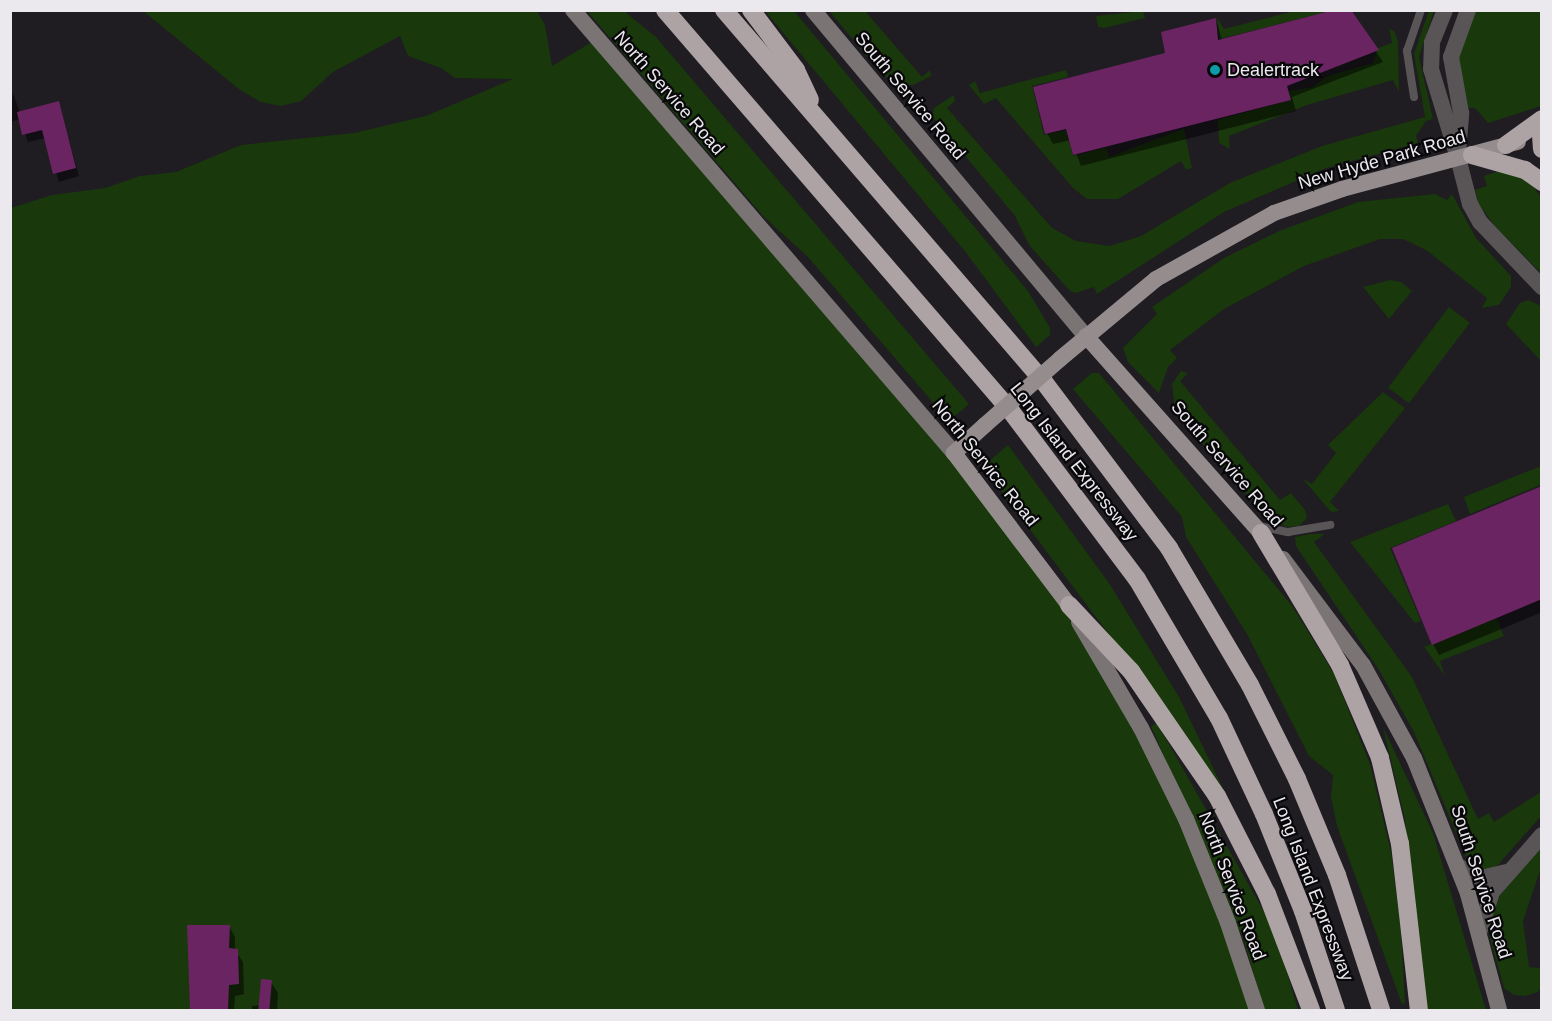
<!DOCTYPE html>
<html>
<head>
<meta charset="utf-8">
<style>
	body { margin:0 }
	#map { position:relative; width:1552px; height:1021px; overflow:hidden; background:#1f1c22; font-family:Arial,sans-serif }
	div>[style] { position:absolute }
	[style*='--x'] { left:calc(var(--x)*1px); top:calc(var(--y)*1px); width:calc(var(--w)*1px); rotate:calc(var(--a)*1deg) }
	.green>* { inset:0; background:#19380b; transform-origin:0 0 }
	.shadow>* { inset:0; background:#0007 }
	.building>* { inset:0; background:#6a2462; transform-origin:0 0 }
	.service>* { height:8px; margin:-4px; padding:0 4px; transform-origin:4px; border-radius:4px; background:#595556 }
	.minor>* { height:16px; margin:-8px; padding:0 8px; transform-origin:8px; border-radius:8px; background:#595556 }
	.tertiary>* { height:16px; margin:-8px; padding:0 8px; transform-origin:8px; border-radius:8px; background:#595556 }
	.secondary>* { height:16px; margin:-8px; padding:0 8px; transform-origin:8px; border-radius:8px; background:#7b7475 }
	.primary>* { height:16px; margin:-8px; padding:0 8px; transform-origin:8px; border-radius:8px; background:#958c8e }
	.motorway>* { height:18px; margin:-9px; padding:0 9px; transform-origin:9px; border-radius:9px; background:#ada2a4 }
	.primary-bridge>* { height:16px; margin:-8px; padding:0 8px; transform-origin:8px; border-radius:8px; background:#958c8e }
	.dots>* { width:16px; height:16px; translate:-50% -50%; box-sizing:border-box; border:3px solid #080709; border-radius:50% }
	span { translate:-50% -50%; white-space:nowrap; text-align:center; line-height:1.15; -webkit-text-stroke:4.5px #080709; paint-order:stroke }
	.poi-label { font-size:18px; color:#ece9ee }
	.left { translate:0 -50%; text-align:left }
	.street-label { font-size:18px; color:#ece9ee }
	.frame { position:absolute; inset:0; border:12px solid #ece9ee; pointer-events:none }
</style>
</head>
<body>
<div id="map">
	<div class="green">
		<div style="clip-path:polygon(142px 10px,537px 11px,545px 25px,552px 66px,597px 39px,1025px 544px,1141px 728px,1257px 1010px,11px 1010px,11px 208px,52px 195px,105px 188px,140px 176px,176px 172px,241px 145px,354px 133px,426px 116px,513px 79px,455px 78px,441px 68px,408px 56px,400px 36px,333px 72px,301px 101px,281px 106px,261px 102px,240px 90px)"></div>
		<div style="clip-path:polygon(1298px 10px,1330px 11px,1219px 39px,1217px 17px,1224px 29px)"></div>
		<div style="clip-path:polygon(1429px 10px,1434px 11px,1419px 57px,1433px 119px,1426px 121px,1416px 136px,1418px 143px,1326px 168px,1224px 212px,1097px 294px,1094px 287px,1076px 293px,1070px 291px,1029px 245px,1015px 216px,932px 116px,934px 108px,954px 95px,955px 101px,947px 108px,1052px 228px,1076px 241px,1110px 246px,1141px 236px,1230px 183px,1322px 146px,1425px 117px,1414px 54px)"></div>
		<div style="clip-path:polygon(587px 11px,624px 11px,656px 37px,969px 404px,949px 421px,808px 257px,763px 216px)"></div>
		<div style="clip-path:polygon(765px 11px,794px 11px,1028px 291px,1050px 328px,1050px 335px,1036px 347px,964px 250px)"></div>
		<div style="clip-path:polygon(829px 11px,865px 11px,922px 77px,930px 70px,931px 76px,913px 85px,899px 85px,883px 75px)"></div>
		<div style="clip-path:polygon(1143px 11px,1145px 18px,1104px 28px,1098px 27px,1096px 16px)"></div>
		<div style="clip-path:polygon(1475px 11px,1541px 11px,1541px 106px,1488px 123px,1475px 108px,1467px 108px,1458px 59px)"></div>
		<div style="clip-path:polygon(1389px 28px,1395px 32px,1398px 42px,1399px 92px,1393px 80px,1307px 105px,1229px 136px,1230px 149px,1219px 143px,1218px 120px,1291px 100px,1289px 91px,1313px 87px,1328px 76px,1373px 63px,1378px 48px,1392px 43px)"></div>
		<div style="clip-path:polygon(1066px 70px,1068px 77px,1032px 86px,1044px 135px,1066px 130px,1073px 156px,1106px 148px,1109px 157px,1184px 129px,1192px 168px,1186px 170px,1181px 161px,1118px 199px,1087px 199px,1073px 188px,996px 98px,984px 104px,969px 85px,975px 81px,980px 93px)"></div>
		<div style="clip-path:polygon(1499px 171px,1528px 178px,1541px 198px,1541px 273px,1494px 225px,1478px 203px,1475px 190px,1487px 186px,1484px 176px)"></div>
		<div style="clip-path:polygon(1435px 194px,1447px 200px,1452px 194px,1476px 238px,1511px 276px,1511px 287px,1499px 305px,1482px 308px,1487px 298px,1426px 250px,1403px 239px,1380px 239px,1304px 266px,1224px 309px,1170px 350px,1177px 358px,1168px 367px,1159px 393px,1128px 362px,1123px 348px,1157px 314px,1152px 307px,1224px 258px,1279px 231px,1358px 202px)"></div>
		<div style="clip-path:polygon(1390px 280px,1401px 282px,1412px 291px,1389px 319px,1363px 287px)"></div>
		<div style="clip-path:polygon(1528px 300px,1541px 306px,1541px 361px,1506px 324px,1520px 303px)"></div>
		<div style="left:1449px;top:307px;width:26px;height:101px;rotate:37deg"></div>
		<div style="clip-path:polygon(1181px 371px,1188px 373px,1180px 381px,1280px 500px,1291px 493px,1305px 510px,1307px 518px,1299px 526px,1287px 527px,1268px 519px,1175px 412px,1172px 384px)"></div>
		<div style="clip-path:polygon(1092px 373px,1099px 373px,1293px 607px,1334px 674px,1370px 764px,1391px 852px,1401px 930px,1405px 1003px,1402px 1004px,1337px 826px,1331px 797px,1333px 775px,1309px 756px,1247px 634px,1186px 537px,1182px 517px,1073px 389px)"></div>
		<div style="clip-path:polygon(1383px 392px,1405px 408px,1330px 502px,1339px 511px,1331px 512px,1302px 478px,1312px 484px,1336px 453px,1328px 445px)"></div>
		<div style="clip-path:polygon(1008px 445px,1109px 583px,1179px 697px,1232px 807px,1129px 661px,985px 470px,988px 462px)"></div>
		<div style="clip-path:polygon(1541px 466px,1541px 488px,1540px 485px,1470px 514px,1464px 497px)"></div>
		<div style="clip-path:polygon(1448px 504px,1456px 521px,1390px 548px,1421px 621px,1415px 623px,1350px 542px)"></div>
		<div style="clip-path:polygon(1310px 534px,1325px 534px,1314px 542px,1412px 677px,1478px 819px,1489px 813px,1494px 822px,1541px 792px,1541px 816px,1498px 865px,1487px 871px,1474px 869px,1467px 859px,1414px 732px,1379px 670px,1296px 546px,1295px 537px)"></div>
		<div style="clip-path:polygon(1496px 618px,1504px 636px,1440px 661px,1445px 676px,1424px 647px)"></div>
		<div style="clip-path:polygon(1157px 723px,1275px 931px,1298px 1010px,1264px 1010px,1244px 941px,1151px 726px)"></div>
		<div style="clip-path:polygon(1383px 727px,1433px 833px,1486px 1010px,1425px 1010px,1405px 820px)"></div>
		<div style="clip-path:polygon(1541px 845px,1541px 868px,1523px 921px,1529px 967px,1541px 968px,1541px 987px,1538px 992px,1525px 996px,1514px 995px,1504px 988px,1488px 931px,1498px 898px)"></div>
	</div>
	<div class="shadow">
		<div style="clip-path:polygon(1349px 10px,1383px 62px,1292px 97px,1296px 111px,1081px 166px,1071px 140px,1053px 144px,1047px 133px,1216px 19px,1222px 40px)"></div>
		<div style="clip-path:polygon(13px 93px,20px 113px,58px 103px,79px 176px,59px 182px,46px 138px,28px 142px,20px 119px,10px 122px)"></div>
		<div style="clip-path:polygon(1542px 494px,1542px 612px,1439px 655px,1433px 644px)"></div>
		<div style="clip-path:polygon(189px 926px,229px 926px,235px 937px,235px 950px,243px 962px,244px 994px,235px 996px,234px 1010px,192px 1010px)"></div>
		<div style="clip-path:polygon(271px 982px,278px 993px,277px 1010px,252px 1010px,252px 1006px,263px 1005px)"></div>
	</div>
	<div class="building">
		<div style="clip-path:polygon(1334px 10px,1351px 10px,1379px 50px,1287px 86px,1291px 100px,1073px 155px,1066px 129px,1045px 134px,1033px 87px,1165px 53px,1161px 32px,1216px 18px,1218px 40px)"></div>
		<div style="clip-path:polygon(59px 101px,76px 168px,53px 174px,42px 130px,22px 135px,17px 112px)"></div>
		<div style="clip-path:polygon(1542px 486px,1542px 599px,1432px 645px,1392px 548px)"></div>
		<div style="clip-path:polygon(187px 925px,230px 925px,229px 948px,238px 949px,239px 984px,229px 985px,228px 1010px,190px 1010px)"></div>
		<div style="left:261px;top:979px;width:11px;height:32px;rotate:5deg"></div>
	</div>
	<div class="service">
		<div style="--x:1414;--y:97;--w:47;--a:-98.7"></div>
		<div style="--x:1407;--y:51;--w:43;--a:-71.1"></div>
		<div style="--x:1259;--y:526;--w:30;--a:12"></div>
		<div style="--x:1288;--y:532;--w:43;--a:-9.5"></div>
	</div>
	<div class="minor">
		<div style="--x:1445;--y:10;--w:35;--a:112"></div>
		<div style="--x:1432;--y:43;--w:26;--a:92"></div>
		<div style="--x:1431;--y:69;--w:93;--a:73.1"></div>
		<div style="--x:1458;--y:151;--w:38;--a:-85"></div>
		<div style="--x:1461;--y:113;--w:57;--a:-100.1"></div>
		<div style="--x:1451;--y:57;--w:50;--a:-70.1"></div>
	</div>
	<div class="tertiary">
		<div style="--x:1458;--y:158;--w:48;--a:75.4"></div>
		<div style="--x:1470;--y:204;--w:21;--a:61"></div>
		<div style="--x:1480;--y:222;--w:90;--a:46.4"></div>
		<div style="--x:1458;--y:866;--w:26;--a:28"></div>
		<div style="--x:1481;--y:878;--w:26;--a:-13"></div>
		<div style="--x:1479;--y:933;--w:43;--a:-72.4"></div>
		<div style="--x:1492;--y:892;--w:76;--a:-48.7"></div>
	</div>
	<div class="secondary">
		<div style="--x:573;--y:10;--w:584;--a:49.3"></div>
		<div style="--x:813;--y:10;--w:425;--a:50.1"></div>
		<div style="--x:1283;--y:559;--w:133;--a:53"></div>
		<div style="--x:1363;--y:665;--w:106;--a:61.3"></div>
		<div style="--x:1414;--y:758;--w:146;--a:68.3"></div>
		<div style="--x:1468;--y:894;--w:120;--a:75"></div>
		<div style="--x:1079;--y:622;--w:123;--a:59.7"></div>
		<div style="--x:1141;--y:728;--w:102;--a:63.7"></div>
		<div style="--x:1186;--y:819;--w:112;--a:68"></div>
		<div style="--x:1228;--y:923;--w:92;--a:71.6"></div>
	</div>
	<div class="primary">
		<div style="--x:1086;--y:336;--w:264;--a:48.4"></div>
		<div style="--x:1060;--y:359;--w:125;--a:-39.8"></div>
		<div style="--x:1156;--y:279;--w:135;--a:-29.2"></div>
		<div style="--x:1274;--y:213;--w:72;--a:-19.4"></div>
		<div style="--x:1342;--y:189;--w:182;--a:-15"></div>
		<div style="--x:985;--y:425;--w:42;--a:137.9"></div>
		<div style="--x:954;--y:453;--w:191;--a:52.9"></div>
	</div>
	<div class="motorway">
		<div style="--x:665;--y:10;--w:528;--a:49.22"></div>
		<div style="--x:1010;--y:410;--w:211;--a:53.1"></div>
		<div style="--x:1137;--y:579;--w:161;--a:59.5"></div>
		<div style="--x:1219;--y:718;--w:106;--a:64.9"></div>
		<div style="--x:1264;--y:814;--w:105;--a:68.1"></div>
		<div style="--x:1303;--y:911;--w:104;--a:71.6"></div>
		<div style="--x:724;--y:10;--w:491;--a:49.3"></div>
		<div style="--x:1044;--y:382;--w:208;--a:53"></div>
		<div style="--x:1169;--y:548;--w:159;--a:59.4"></div>
		<div style="--x:1250;--y:685;--w:105;--a:63.4"></div>
		<div style="--x:1297;--y:779;--w:104;--a:67.4"></div>
		<div style="--x:1337;--y:875;--w:142;--a:71.9"></div>
		<div style="--x:751;--y:10;--w:75;--a:53.1"></div>
		<div style="--x:796;--y:70;--w:33;--a:65"></div>
		<div style="--x:1541;--y:135;--w:14;--a:86"></div>
		<div style="--x:1506;--y:145;--w:44;--a:-35.8"></div>
		<div style="--x:1472;--y:155;--w:55;--a:15.8"></div>
		<div style="--x:1525;--y:170;--w:21;--a:35"></div>
		<div style="--x:1261;--y:533;--w:154;--a:59.1"></div>
		<div style="--x:1340;--y:665;--w:101;--a:66.7"></div>
		<div style="--x:1380;--y:758;--w:88;--a:76.9"></div>
		<div style="--x:1400;--y:844;--w:167;--a:83.5"></div>
		<div style="--x:1069;--y:605;--w:91;--a:46.8"></div>
		<div style="--x:1131;--y:671;--w:152;--a:55.5"></div>
		<div style="--x:1217;--y:796;--w:110;--a:63"></div>
		<div style="--x:1267;--y:894;--w:124;--a:69.2"></div>
	</div>
	<div class="primary-bridge">
		<div style="--x:985;--y:425;--w:100;--a:-41.3"></div>
	</div>
	<div class="dots">
		<div style="left:1215px;top:70px;background:#0f9aa8"></div>
	</div>
	<div class="poi-label">
		<span class="left" style="left:1227px;top:70px">Dealertrack</span>
	</div>
	<div class="street-label">
		<span style="left:669px;top:93px;rotate:49deg">North Service Road</span>
		<span style="left:910px;top:96px;rotate:50deg">South Service Road</span>
		<span style="left:1382px;top:160px;rotate:-16deg">New Hyde Park Road</span>
		<span style="left:1074px;top:462px;rotate:52deg">Long Island Expressway</span>
		<span style="left:985px;top:463px;rotate:51deg">North Service Road</span>
		<span style="left:1227px;top:464px;rotate:49deg">South Service Road</span>
		<span style="left:1481px;top:882px;rotate:72deg">South Service Road</span>
		<span style="left:1232px;top:886px;rotate:69deg">North Service Road</span>
		<span style="left:1313px;top:889px;rotate:69deg">Long Island Expressway</span>
	</div>
	<div class="frame"></div>
</div>
</body>
</html>
